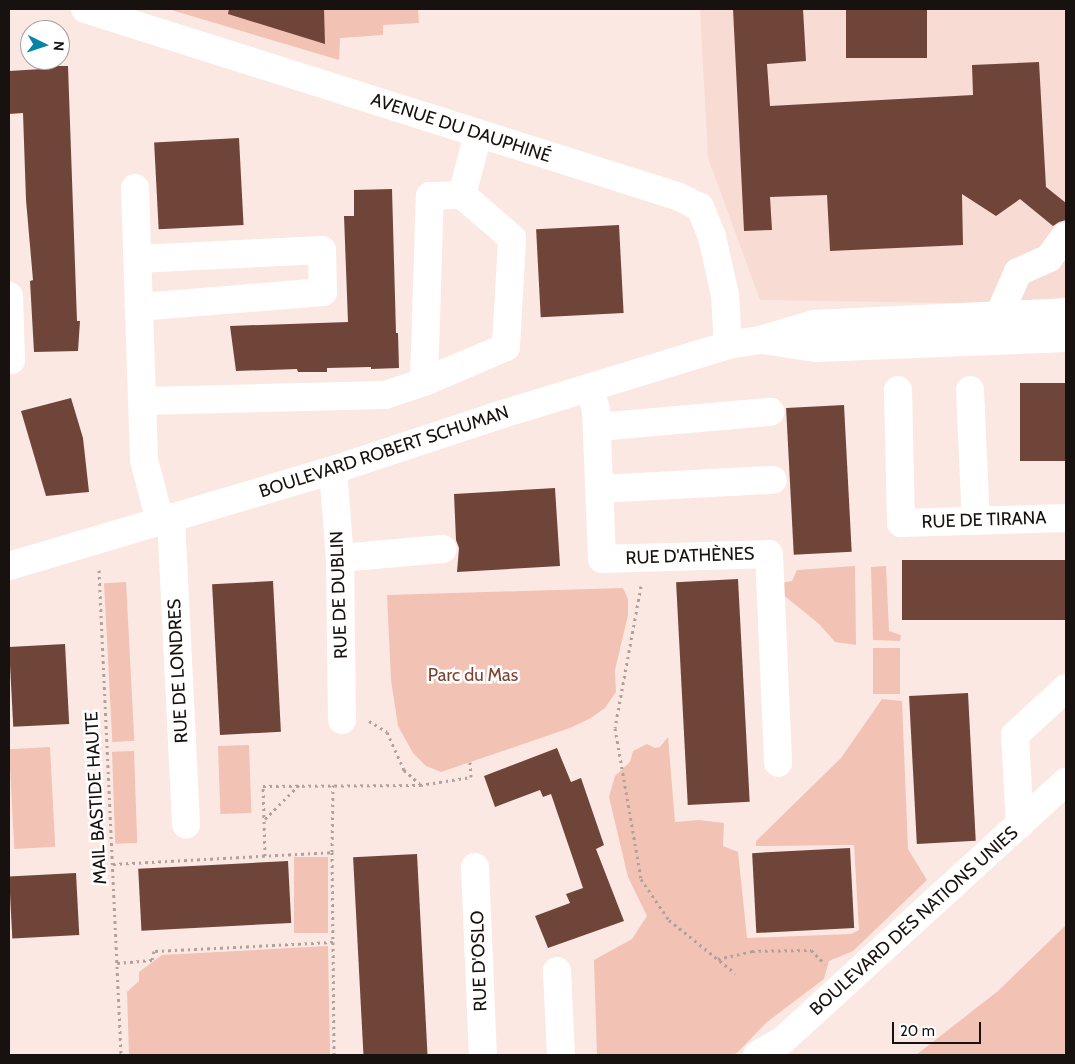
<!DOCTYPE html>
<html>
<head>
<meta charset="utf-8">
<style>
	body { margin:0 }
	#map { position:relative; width:1075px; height:1064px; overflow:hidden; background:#fce8e2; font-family:Cabin,sans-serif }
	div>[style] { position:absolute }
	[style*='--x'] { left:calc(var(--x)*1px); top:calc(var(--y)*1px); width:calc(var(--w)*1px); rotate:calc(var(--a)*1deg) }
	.built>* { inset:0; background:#f8dbd3 }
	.green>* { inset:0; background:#f2c2b4; transform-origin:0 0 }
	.building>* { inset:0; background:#6f453a; transform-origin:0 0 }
	.path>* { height:3px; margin-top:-1.5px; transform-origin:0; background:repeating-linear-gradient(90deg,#b1a19c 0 2.5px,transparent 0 6.5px) }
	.minor>* { height:28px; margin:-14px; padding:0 14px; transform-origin:14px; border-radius:14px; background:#fff }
	.major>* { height:28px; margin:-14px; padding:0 14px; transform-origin:14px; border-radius:14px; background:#fff }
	span { translate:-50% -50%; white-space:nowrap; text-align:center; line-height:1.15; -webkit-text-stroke:5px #fff; paint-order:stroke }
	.street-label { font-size:18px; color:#17110f }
	.park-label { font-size:18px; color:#7f4130 }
	.frame { position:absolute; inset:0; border:10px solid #17110f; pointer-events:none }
	.north { position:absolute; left:20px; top:20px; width:50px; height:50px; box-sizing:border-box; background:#fff; border:1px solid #a2a09f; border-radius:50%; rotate:94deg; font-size:14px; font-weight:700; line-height:20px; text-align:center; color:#17110f }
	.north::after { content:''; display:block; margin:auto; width:18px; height:22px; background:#0584a8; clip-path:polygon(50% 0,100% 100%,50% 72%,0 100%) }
	.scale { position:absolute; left:892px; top:1022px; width:89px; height:22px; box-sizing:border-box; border:2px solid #17110f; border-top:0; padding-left:6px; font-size:15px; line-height:18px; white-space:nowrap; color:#17110f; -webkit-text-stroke:4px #fff; paint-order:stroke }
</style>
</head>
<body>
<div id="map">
	<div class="built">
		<div style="clip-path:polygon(700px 9px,1066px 9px,1066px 297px,1025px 304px,760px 300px,708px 158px)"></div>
	</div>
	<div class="green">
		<div style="clip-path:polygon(168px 9px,418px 9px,419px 23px,383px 25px,383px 35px,340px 38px,339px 60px)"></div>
		<div style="clip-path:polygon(855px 566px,856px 645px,835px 642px,819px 624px,781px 593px,780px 583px,792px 581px,797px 570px)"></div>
		<div style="clip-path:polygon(886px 566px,889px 631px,901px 635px,900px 641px,873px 640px,871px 567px)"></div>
		<div style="left:126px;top:582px;width:159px;height:22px;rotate:87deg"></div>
		<div style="clip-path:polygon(623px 588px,628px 599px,628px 615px,615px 670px,616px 692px,605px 708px,591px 718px,570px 728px,441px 772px,426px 766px,413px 753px,398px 726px,391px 680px,387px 595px)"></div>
		<div style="left:900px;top:648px;width:46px;height:27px;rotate:90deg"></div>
		<div style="clip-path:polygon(882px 699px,902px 701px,908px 849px,927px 880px,853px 951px,829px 961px,824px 979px,767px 1022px,737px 1053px,732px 1055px,597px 1055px,594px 960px,632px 939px,647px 916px,628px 877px,609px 797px,615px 776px,630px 762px,633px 751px,647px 744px,655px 748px,660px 747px,668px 737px,675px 822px,699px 820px,724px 823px,723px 846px,738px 852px,747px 938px,851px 934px,859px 930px,854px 845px,756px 846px,756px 841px,841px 758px)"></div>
		<div style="left:249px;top:745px;width:68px;height:31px;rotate:88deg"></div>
		<div style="left:50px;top:747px;width:100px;height:41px;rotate:87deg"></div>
		<div style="left:134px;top:751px;width:92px;height:22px;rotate:88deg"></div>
		<div style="left:328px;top:857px;width:76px;height:34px;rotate:90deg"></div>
		<div style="clip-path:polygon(1066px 925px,1066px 1055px,916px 1055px,998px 991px)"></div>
		<div style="clip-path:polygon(328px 946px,330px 1055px,129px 1055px,127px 992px,139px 981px,139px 972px,162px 955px)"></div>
	</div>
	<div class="building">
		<div style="clip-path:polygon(229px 9px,324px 9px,325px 44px,228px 14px)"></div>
		<div style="clip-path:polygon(733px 9px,803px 9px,806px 61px,767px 64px,770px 106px,973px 95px,972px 65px,1039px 62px,1046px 187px,1066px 203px,1066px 220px,1059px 222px,1053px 226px,1020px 199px,996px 216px,962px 194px,963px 245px,830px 251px,827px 195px,770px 197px,772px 230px,744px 231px)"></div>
		<div style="left:846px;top:9px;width:81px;height:49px"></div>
		<div style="clip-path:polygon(41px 66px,68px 66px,77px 321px,80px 321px,78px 351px,34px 352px,30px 281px,33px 280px,26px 200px,23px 113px,9px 114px,9px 71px,42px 69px)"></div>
		<div style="left:239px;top:138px;width:87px;height:85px;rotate:87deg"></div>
		<div style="clip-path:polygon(392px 189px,396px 333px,398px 333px,399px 368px,371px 369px,371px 367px,327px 368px,327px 372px,298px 372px,297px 369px,236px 371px,230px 326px,348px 322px,344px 216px,354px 216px,354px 190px)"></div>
		<div style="left:619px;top:225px;width:88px;height:83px;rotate:87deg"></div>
		<div style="left:1066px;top:383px;width:78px;height:46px;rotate:90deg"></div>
		<div style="clip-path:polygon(71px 398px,83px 438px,89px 492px,46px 496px,21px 411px)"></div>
		<div style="left:844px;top:405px;width:147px;height:58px;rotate:87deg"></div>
		<div style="clip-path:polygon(555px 488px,560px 566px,457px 572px,459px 548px,456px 540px,454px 494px)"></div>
		<div style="left:1066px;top:560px;width:60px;height:164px;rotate:90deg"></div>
		<div style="left:738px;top:579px;width:223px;height:62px;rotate:87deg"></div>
		<div style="left:273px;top:581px;width:151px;height:61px;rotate:87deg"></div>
		<div style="left:65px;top:644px;width:80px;height:56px;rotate:87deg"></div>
		<div style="left:968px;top:693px;width:148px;height:59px;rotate:87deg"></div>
		<div style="clip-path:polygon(557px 748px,571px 782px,581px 778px,604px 845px,596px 849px,624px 921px,548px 948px,535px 916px,570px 903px,566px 894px,583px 888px,551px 794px,543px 797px,540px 790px,495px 807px,484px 776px)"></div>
		<div style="left:850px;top:848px;width:80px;height:98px;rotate:87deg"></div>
		<div style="left:417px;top:854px;width:201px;height:64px;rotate:87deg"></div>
		<div style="left:288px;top:861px;width:62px;height:150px;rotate:87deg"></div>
		<div style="left:76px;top:873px;width:62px;height:67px;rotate:87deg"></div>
	</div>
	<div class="path">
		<div style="--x:99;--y:570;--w:485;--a:87.4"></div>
		<div style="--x:641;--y:586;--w:144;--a:100.4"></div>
		<div style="--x:615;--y:728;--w:153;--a:80.2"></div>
		<div style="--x:641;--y:879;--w:50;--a:55.7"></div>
		<div style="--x:669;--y:920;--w:85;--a:38.8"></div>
		<div style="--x:369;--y:721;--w:21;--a:31"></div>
		<div style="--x:387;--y:732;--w:42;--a:65.9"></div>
		<div style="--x:404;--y:770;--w:21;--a:41"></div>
		<div style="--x:265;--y:819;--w:48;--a:-45"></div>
		<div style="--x:332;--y:852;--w:67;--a:-89.1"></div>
		<div style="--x:265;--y:856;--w:70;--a:-91.6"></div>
		<div style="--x:263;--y:786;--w:157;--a:-0.4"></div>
		<div style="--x:420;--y:785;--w:52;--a:-8.9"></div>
		<div style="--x:471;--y:777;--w:15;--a:-94"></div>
		<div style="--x:113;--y:864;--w:219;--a:-3.1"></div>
		<div style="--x:332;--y:852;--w:90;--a:89.4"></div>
		<div style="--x:333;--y:942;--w:179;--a:177.1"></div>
		<div style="--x:154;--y:951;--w:9;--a:103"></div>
		<div style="--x:152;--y:960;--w:35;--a:175"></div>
		<div style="--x:333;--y:942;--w:113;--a:89.5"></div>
		<div style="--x:718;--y:959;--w:35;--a:-13"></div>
		<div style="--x:752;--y:951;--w:59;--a:-1"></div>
		<div style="--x:811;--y:950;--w:20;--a:45"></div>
	</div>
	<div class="minor">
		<div style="--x:85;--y:9;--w:621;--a:17.53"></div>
		<div style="--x:677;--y:196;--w:25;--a:26"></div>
		<div style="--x:700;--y:207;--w:32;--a:68"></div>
		<div style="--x:712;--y:237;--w:59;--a:77.4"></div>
		<div style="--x:725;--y:295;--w:50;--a:86.6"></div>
		<div style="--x:135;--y:188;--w:272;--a:88.1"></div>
		<div style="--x:144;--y:460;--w:63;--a:75.3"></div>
		<div style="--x:137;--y:259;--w:185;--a:-2.8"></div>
		<div style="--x:322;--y:250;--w:42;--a:88.6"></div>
		<div style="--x:323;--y:292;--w:185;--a:175.3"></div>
		<div style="--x:9;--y:296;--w:64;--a:88.2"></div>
		<div style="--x:11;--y:360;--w:2;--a:180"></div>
		<div style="--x:999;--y:315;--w:47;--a:-66.2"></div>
		<div style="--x:1018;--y:272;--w:34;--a:-24"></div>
		<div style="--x:1049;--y:258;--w:27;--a:-54"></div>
		<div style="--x:424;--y:382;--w:89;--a:-23.1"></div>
		<div style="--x:506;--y:347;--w:109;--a:-86.8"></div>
		<div style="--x:512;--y:238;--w:66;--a:-139.3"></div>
		<div style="--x:590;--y:389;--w:22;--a:74"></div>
		<div style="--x:596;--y:410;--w:149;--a:87.7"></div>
		<div style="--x:602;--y:559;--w:167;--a:-1.7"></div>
		<div style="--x:769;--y:554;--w:209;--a:87.5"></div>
		<div style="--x:898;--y:390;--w:133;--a:88.7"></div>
		<div style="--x:901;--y:523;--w:165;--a:-1.7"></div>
		<div style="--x:970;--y:390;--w:131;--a:87.4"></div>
		<div style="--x:142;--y:401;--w:243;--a:-1.4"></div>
		<div style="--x:385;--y:395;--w:41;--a:-18.4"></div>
		<div style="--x:424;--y:382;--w:186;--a:-88.2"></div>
		<div style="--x:430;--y:196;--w:32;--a:-2"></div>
		<div style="--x:462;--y:195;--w:63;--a:-75.3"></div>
		<div style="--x:597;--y:427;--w:174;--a:-5"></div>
		<div style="--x:333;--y:470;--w:88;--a:85.5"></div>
		<div style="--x:340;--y:558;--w:162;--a:89.3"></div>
		<div style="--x:599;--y:489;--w:174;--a:-3"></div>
		<div style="--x:171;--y:517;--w:308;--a:87.2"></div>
		<div style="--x:340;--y:558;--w:103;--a:-5"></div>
		<div style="--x:1020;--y:825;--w:90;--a:-93.2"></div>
		<div style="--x:1015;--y:735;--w:69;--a:-42.7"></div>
		<div style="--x:475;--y:867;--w:188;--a:87.6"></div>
		<div style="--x:557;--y:971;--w:84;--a:87.3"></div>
		<div style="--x:757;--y:1055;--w:30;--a:-30"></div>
		<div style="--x:783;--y:1040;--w:383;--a:-42.4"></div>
	</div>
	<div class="major">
		<div style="--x:769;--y:341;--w:48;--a:8.5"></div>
		<div style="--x:816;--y:348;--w:250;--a:-2.3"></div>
		<div style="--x:9;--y:566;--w:338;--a:-16.5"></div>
		<div style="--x:333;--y:470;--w:169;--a:-18.3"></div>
		<div style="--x:493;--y:417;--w:246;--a:-17"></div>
		<div style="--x:728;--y:345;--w:32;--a:-9"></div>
		<div style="--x:760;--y:340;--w:56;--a:-16.5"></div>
		<div style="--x:814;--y:324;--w:252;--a:-2.7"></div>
	</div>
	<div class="street-label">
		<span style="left:461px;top:128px;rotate:18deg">AVENUE DU DAUPHINÉ</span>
		<span style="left:384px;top:452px;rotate:-18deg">BOULEVARD ROBERT SCHUMAN</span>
		<span style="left:984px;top:520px;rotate:-2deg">RUE DE TIRANA</span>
		<span style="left:690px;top:556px;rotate:-2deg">RUE D'ATHÈNES</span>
		<span style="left:339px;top:595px;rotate:-92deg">RUE DE DUBLIN</span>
		<span style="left:178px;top:671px;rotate:-93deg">RUE DE LONDRES</span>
		<span style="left:96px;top:798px;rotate:-93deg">MAIL BASTIDE HAUTE</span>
		<span style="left:914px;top:921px;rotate:-42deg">BOULEVARD DES NATIONS UNIES</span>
		<span style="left:479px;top:961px;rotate:-92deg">RUE D'OSLO</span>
	</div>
	<div class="park-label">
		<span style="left:473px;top:675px">Parc du Mas</span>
	</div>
	<div class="frame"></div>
	<div class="north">N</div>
	<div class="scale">20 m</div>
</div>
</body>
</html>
